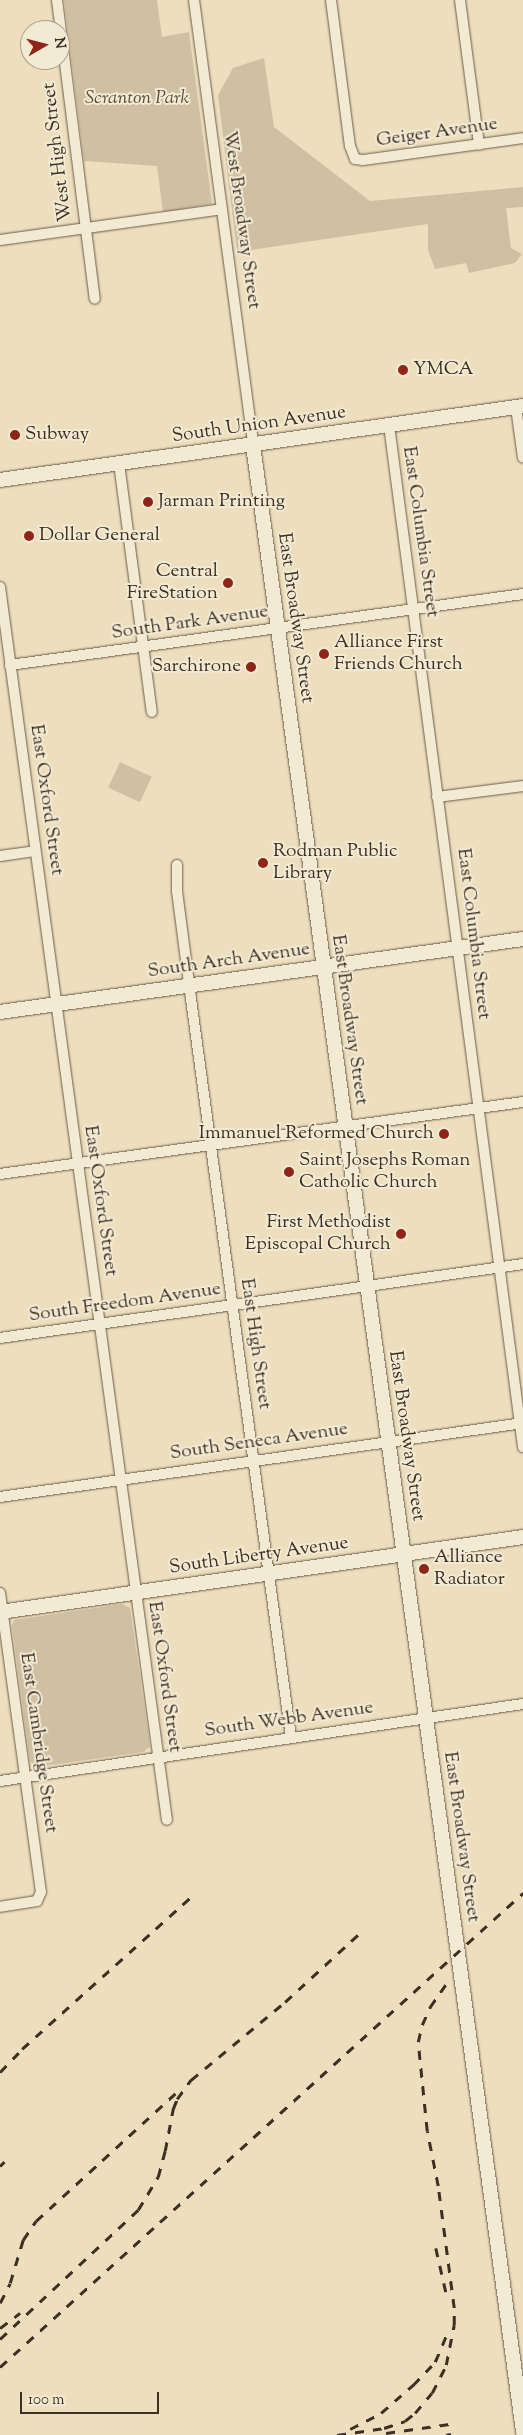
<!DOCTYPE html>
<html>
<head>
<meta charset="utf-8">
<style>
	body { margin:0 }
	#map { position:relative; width:523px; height:2435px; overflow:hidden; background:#eddebd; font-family:"Sorts Mill Goudy",serif }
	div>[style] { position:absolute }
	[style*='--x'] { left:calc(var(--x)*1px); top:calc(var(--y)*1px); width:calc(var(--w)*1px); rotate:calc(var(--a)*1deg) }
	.green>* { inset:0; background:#cfc0a3; transform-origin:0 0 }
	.roads { filter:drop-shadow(0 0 1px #695b4a) drop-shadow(0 0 1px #695b4a) }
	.street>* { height:10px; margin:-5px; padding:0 5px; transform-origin:5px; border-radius:5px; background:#f3ead4 }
	.secondary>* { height:14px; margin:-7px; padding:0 7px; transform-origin:7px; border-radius:7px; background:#f3ead4 }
	.rail>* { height:2.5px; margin-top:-1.25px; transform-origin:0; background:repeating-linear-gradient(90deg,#3d2f24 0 9px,transparent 0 18px) }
	.dots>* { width:14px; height:14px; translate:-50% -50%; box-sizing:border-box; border:2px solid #f3ead4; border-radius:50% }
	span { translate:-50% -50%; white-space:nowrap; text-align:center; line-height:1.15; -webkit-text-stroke:4px #f3ead4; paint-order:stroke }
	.park-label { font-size:19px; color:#5a4c3d; font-style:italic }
	.street-label { font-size:19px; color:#3d2f24 }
	.poi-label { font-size:19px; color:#3d2f24 }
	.left { translate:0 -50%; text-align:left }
	.right { translate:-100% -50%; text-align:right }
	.north { position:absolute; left:20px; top:20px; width:50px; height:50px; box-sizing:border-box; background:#f3ead4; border:1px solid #aa9f8e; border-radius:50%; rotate:82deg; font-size:14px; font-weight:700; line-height:20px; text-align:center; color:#3d2f24 }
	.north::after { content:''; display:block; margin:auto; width:18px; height:22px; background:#8f2418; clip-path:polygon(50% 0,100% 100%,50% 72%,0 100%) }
	.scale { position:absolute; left:20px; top:2392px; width:139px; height:22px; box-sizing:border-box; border:2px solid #3d2f24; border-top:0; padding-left:6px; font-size:15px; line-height:18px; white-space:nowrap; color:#3d2f24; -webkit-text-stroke:4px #f3ead4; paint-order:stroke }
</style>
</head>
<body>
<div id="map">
	<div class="green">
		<div style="clip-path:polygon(64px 0,157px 0,162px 37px,189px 32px,212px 204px,163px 212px,157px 166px,84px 161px)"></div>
		<div style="clip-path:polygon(264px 58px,274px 127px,370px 201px,523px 187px,523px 207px,506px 208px,511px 248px,522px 254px,515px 263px,469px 273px,466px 263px,435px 269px,428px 250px,428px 224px,237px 252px,218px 95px,233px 68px)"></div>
		<div style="left:120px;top:762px;width:35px;height:28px;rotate:25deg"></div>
		<div style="clip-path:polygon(122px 1604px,130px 1608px,150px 1746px,144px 1752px,37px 1767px,30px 1761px,12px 1626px,14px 1620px)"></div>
	</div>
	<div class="roads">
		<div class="street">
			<div style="--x:57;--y:0;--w:301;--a:82.8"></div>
			<div style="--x:194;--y:0;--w:449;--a:82.4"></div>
			<div style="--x:331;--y:0;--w:147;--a:82.6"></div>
			<div style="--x:350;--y:146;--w:14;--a:69"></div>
			<div style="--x:355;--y:159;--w:8;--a:7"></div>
			<div style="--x:363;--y:160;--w:162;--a:-7.8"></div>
			<div style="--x:460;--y:0;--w:146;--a:82.5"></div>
			<div style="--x:0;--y:240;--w:224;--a:-7.9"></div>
			<div style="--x:516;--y:407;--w:51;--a:82.2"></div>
			<div style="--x:389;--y:425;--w:1031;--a:82.53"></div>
			<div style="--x:119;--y:463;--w:251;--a:82.5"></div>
			<div style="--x:0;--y:587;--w:1244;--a:82.29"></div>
			<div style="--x:10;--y:665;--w:518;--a:-7.88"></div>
			<div style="--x:437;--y:797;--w:87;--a:-7.3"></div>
			<div style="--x:0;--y:856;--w:35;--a:-8"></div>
			<div style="--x:177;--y:865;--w:26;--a:90"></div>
			<div style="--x:177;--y:891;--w:109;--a:82.6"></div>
			<div style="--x:191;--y:999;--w:746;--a:82.29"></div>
			<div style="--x:0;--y:1174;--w:528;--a:-7.84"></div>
			<div style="--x:0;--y:1338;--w:528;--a:-8.05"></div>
			<div style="--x:0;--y:1497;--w:528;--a:-8.05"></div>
			<div style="--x:0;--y:1593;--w:302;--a:82.2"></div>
			<div style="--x:41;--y:1892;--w:10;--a:114"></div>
			<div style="--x:37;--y:1901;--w:37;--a:171"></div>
			<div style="--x:0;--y:1781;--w:529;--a:-8.38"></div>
		</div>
		<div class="secondary">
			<div style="--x:253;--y:445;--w:2005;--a:82.26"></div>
			<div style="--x:0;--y:480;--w:528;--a:-8.05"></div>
			<div style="--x:0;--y:1012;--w:528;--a:-7.95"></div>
			<div style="--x:0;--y:1612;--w:528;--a:-8.16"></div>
		</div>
	</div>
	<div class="rail">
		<div style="--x:0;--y:2072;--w:32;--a:-46"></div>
		<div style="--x:22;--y:2049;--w:230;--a:-42"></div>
		<div style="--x:0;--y:2166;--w:6;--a:-45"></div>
		<div style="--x:436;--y:2248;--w:45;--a:77.2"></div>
		<div style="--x:0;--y:2303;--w:22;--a:-63"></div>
		<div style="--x:10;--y:2283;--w:45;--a:-73.2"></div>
		<div style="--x:23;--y:2240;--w:23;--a:-56"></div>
		<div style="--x:36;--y:2221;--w:193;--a:-42.5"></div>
		<div style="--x:0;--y:2328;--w:25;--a:-37"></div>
		<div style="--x:0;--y:2339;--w:189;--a:-43.1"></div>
		<div style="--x:138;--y:2210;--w:39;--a:-59"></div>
		<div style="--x:158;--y:2177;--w:27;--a:-75"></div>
		<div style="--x:165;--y:2151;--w:43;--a:-79.2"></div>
		<div style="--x:173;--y:2109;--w:11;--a:-68"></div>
		<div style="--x:177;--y:2099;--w:24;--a:-54"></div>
		<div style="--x:191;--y:2080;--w:122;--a:-39.7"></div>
		<div style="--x:285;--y:2002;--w:106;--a:-42.7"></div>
		<div style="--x:0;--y:2367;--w:706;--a:-42.19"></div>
		<div style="--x:350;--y:2429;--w:35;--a:-27"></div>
		<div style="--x:381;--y:2413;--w:43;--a:-41.2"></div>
		<div style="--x:413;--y:2385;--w:32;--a:-46"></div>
		<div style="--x:435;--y:2362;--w:30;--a:-67"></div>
		<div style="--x:386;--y:2433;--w:64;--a:-8.1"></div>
		<div style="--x:337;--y:2435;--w:48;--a:-8.5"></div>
		<div style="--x:384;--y:2428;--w:22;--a:-18"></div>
		<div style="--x:405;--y:2421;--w:13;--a:-39"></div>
		<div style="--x:415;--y:2413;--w:26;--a:-50"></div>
		<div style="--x:432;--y:2393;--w:31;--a:-63"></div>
		<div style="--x:446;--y:2365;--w:41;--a:-78.7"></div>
		<div style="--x:454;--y:2325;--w:17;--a:-90"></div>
		<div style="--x:454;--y:2308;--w:123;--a:-97.5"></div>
		<div style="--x:438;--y:2186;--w:56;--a:-101.3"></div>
		<div style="--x:427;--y:2131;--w:89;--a:-95.8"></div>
		<div style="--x:418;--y:2042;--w:17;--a:-77"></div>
		<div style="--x:422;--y:2025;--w:20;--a:-66"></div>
		<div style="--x:430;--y:2007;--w:28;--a:-55"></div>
		<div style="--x:446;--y:2435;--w:5;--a:-11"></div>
	</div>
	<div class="dots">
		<div style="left:403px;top:370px;background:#8f2418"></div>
		<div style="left:15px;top:435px;background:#8f2418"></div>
		<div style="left:148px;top:502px;background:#8f2418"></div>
		<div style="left:29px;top:536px;background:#8f2418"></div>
		<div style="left:228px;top:583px;background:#8f2418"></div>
		<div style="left:324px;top:654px;background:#8f2418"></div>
		<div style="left:251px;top:667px;background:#8f2418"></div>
		<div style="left:263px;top:863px;background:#8f2418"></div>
		<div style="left:444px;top:1134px;background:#8f2418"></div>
		<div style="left:289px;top:1172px;background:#8f2418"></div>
		<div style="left:401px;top:1234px;background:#8f2418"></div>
		<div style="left:424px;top:1569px;background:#8f2418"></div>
	</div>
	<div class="park-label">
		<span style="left:137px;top:99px">Scranton Park</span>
	</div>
	<div class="street-label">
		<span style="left:437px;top:133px;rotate:-8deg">Geiger Avenue</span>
		<span style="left:58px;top:152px;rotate:-97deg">West High Street</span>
		<span style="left:241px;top:220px;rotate:82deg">West Broadway Street</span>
		<span style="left:259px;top:425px;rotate:-8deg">South Union Avenue</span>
		<span style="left:420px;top:532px;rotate:82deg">East Columbia Street</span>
		<span style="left:295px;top:618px;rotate:82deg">East Broadway Street</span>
		<span style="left:190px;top:623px;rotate:-8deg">South Park Avenue</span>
		<span style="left:46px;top:800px;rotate:82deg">East Oxford Street</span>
		<span style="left:473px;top:934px;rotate:83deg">East Columbia Street</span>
		<span style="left:229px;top:961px;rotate:-8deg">South Arch Avenue</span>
		<span style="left:349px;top:1020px;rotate:82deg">East Broadway Street</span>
		<span style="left:100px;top:1201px;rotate:82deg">East Oxford Street</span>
		<span style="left:125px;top:1303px;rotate:-8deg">South Freedom Avenue</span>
		<span style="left:255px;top:1344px;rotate:82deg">East High Street</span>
		<span style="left:406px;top:1436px;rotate:82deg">East Broadway Street</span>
		<span style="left:259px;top:1442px;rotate:-8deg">South Seneca Avenue</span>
		<span style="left:259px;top:1556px;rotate:-8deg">South Liberty Avenue</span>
		<span style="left:164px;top:1677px;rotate:82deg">East Oxford Street</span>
		<span style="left:289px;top:1720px;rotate:-8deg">South Webb Avenue</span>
		<span style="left:38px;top:1743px;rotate:82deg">East Cambridge Street</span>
		<span style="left:461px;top:1837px;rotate:82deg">East Broadway Street</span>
	</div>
	<div class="poi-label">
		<span class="left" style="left:413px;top:370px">YMCA</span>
		<span class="left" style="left:25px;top:435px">Subway</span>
		<span class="left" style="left:158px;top:502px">Jarman Printing</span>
		<span class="left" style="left:39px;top:536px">Dollar General</span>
		<span class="right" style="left:218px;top:583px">Central<br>FireStation</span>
		<span class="left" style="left:334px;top:654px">Alliance First<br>Friends Church</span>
		<span class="right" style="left:241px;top:667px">Sarchirone</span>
		<span class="left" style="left:273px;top:863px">Rodman Public<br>Library</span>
		<span class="right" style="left:434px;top:1134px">Immanuel Reformed Church</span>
		<span class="left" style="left:299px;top:1172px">Saint Josephs Roman<br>Catholic Church</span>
		<span class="right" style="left:391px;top:1234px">First Methodist<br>Episcopal Church</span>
		<span class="left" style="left:434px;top:1569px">Alliance<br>Radiator</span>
	</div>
	<div class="north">N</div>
	<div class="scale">100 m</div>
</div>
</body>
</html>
